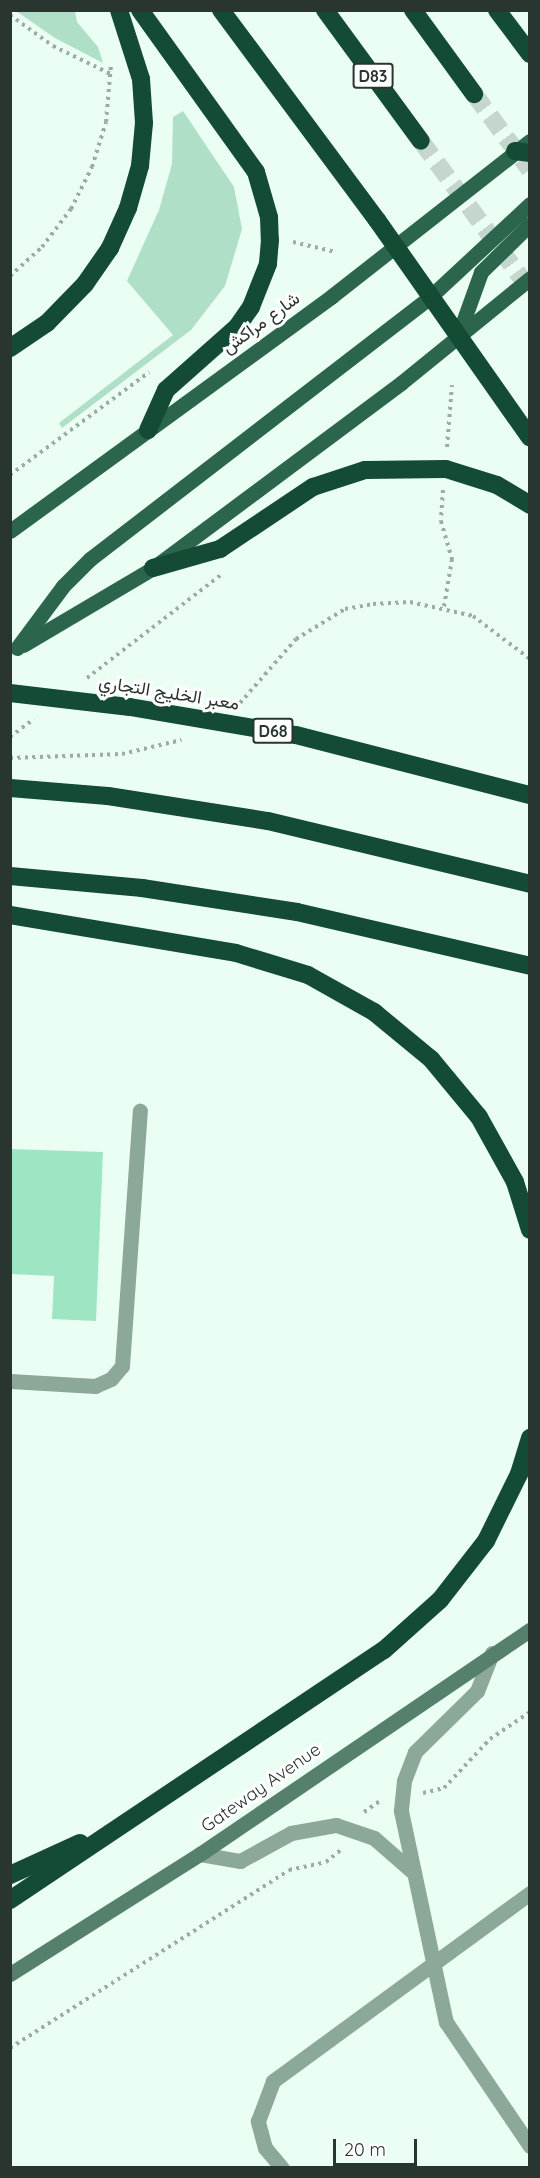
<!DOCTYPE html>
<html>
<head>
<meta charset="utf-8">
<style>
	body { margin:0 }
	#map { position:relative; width:540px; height:2178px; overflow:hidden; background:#ebfef4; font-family:Quicksand,Vazirmatn,sans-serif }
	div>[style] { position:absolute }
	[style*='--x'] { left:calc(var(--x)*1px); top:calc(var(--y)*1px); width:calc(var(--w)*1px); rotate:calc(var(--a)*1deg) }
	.green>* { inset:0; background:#afdfc7 }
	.building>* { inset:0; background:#9ee6c3 }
	.highway-tunnel>* { height:18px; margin-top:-9px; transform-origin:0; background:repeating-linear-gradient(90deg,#c4d6cd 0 18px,transparent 0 27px) }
	.path>* { height:4px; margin-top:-2px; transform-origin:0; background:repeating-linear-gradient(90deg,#9baca3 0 3px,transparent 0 7.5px) }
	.lane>* { height:15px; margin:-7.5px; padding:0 7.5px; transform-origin:7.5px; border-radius:7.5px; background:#8ba899 }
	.secondary>* { height:15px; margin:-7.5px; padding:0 7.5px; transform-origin:7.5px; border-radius:7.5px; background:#55816c }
	.primary>* { height:15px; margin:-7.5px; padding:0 7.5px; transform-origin:7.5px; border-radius:7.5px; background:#2b654c }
	.highway>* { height:18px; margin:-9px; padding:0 9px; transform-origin:9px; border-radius:9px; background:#134b35 }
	span { translate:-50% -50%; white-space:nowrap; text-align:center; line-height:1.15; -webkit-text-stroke:6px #fff; paint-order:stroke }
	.shield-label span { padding:2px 4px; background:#fff; border:2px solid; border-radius:4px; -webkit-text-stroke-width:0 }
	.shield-label { font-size:16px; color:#29352f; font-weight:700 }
	.street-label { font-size:18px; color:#29352f }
	.frame { position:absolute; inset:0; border:12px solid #29352f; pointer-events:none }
	.scale { position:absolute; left:333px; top:2139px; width:84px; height:27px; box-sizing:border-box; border:3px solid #29352f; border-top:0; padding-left:8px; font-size:18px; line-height:21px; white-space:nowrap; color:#29352f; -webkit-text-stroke:4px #fff; paint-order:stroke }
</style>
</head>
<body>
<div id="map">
	<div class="green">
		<div style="clip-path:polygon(16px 11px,75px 11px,77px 22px,98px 47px,103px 63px,55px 38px)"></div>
		<div style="clip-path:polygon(183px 111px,234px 187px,242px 229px,225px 286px,191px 330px,62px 428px,59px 423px,173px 335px,127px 281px,159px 210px,172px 164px,173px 117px)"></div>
	</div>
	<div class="building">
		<div style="clip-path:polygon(10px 1149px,103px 1152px,96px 1321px,52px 1319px,54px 1276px,10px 1274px)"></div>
	</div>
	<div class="highway-tunnel">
		<div style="--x:474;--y:94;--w:94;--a:53.6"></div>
		<div style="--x:421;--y:141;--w:185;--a:53.8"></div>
	</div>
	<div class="path">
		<div style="--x:10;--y:15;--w:53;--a:35.8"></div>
		<div style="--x:53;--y:46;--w:64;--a:25.8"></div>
		<div style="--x:293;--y:242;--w:44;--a:13.1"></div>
		<div style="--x:10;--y:276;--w:43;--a:-42.2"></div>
		<div style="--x:42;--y:247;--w:48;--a:-52.7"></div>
		<div style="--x:71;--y:209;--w:47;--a:-63.4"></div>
		<div style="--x:92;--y:167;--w:47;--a:-72.7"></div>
		<div style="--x:106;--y:122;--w:57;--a:-85"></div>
		<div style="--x:447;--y:447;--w:62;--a:-85.4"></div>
		<div style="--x:10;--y:475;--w:173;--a:-36.5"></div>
		<div style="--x:443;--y:490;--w:31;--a:94"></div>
		<div style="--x:441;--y:521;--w:40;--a:74"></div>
		<div style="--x:452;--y:559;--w:49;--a:99.5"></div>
		<div style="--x:87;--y:678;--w:170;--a:-37.6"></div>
		<div style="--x:240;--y:703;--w:85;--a:-48.8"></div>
		<div style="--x:296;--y:639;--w:57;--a:-31.5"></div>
		<div style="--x:345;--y:609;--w:28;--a:-10"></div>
		<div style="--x:373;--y:604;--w:37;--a:-3"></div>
		<div style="--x:410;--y:602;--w:65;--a:12.5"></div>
		<div style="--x:473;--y:616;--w:71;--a:37"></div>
		<div style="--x:10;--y:737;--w:30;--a:-37"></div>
		<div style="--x:10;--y:758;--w:112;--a:-2"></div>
		<div style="--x:122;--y:754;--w:61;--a:-13.3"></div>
		<div style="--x:423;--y:1793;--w:22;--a:-13"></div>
		<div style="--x:444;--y:1788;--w:67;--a:-46.8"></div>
		<div style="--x:490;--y:1739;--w:48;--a:-34"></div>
		<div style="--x:364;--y:1812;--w:19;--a:-35"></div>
		<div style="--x:10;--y:2048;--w:331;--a:-32.5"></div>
		<div style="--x:289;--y:1870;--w:38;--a:-12"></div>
		<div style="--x:326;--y:1862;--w:21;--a:-39"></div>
	</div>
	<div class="lane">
		<div style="--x:10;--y:1381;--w:85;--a:3.4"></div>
		<div style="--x:95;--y:1386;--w:17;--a:-24"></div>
		<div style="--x:111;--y:1379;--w:17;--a:-50"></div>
		<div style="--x:122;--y:1366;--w:256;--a:-86"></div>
		<div style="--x:492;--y:1653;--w:41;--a:111.5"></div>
		<div style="--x:477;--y:1691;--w:87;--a:135.5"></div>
		<div style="--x:415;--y:1752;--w:31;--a:111"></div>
		<div style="--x:404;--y:1781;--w:30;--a:96"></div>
		<div style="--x:401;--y:1811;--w:216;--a:78"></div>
		<div style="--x:446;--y:2022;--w:150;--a:55.9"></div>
		<div style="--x:200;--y:1854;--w:41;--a:9.9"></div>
		<div style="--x:240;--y:1861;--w:58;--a:-28.8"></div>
		<div style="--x:291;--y:1833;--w:46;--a:-10.1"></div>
		<div style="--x:336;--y:1825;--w:40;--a:18.9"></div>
		<div style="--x:374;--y:1838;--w:53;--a:41.2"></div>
		<div style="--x:282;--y:2168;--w:26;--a:-130"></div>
		<div style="--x:265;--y:2148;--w:28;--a:-105"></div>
		<div style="--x:258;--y:2121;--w:43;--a:-69.4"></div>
		<div style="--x:273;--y:2081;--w:318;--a:-36.2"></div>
	</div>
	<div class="secondary">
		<div style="--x:10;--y:1974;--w:225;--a:-32.3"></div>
		<div style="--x:200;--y:1854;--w:399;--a:-34.2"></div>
	</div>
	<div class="primary">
		<div style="--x:458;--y:336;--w:68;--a:-70.2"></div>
		<div style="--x:481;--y:272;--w:69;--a:-44.4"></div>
		<div style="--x:10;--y:531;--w:399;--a:-36.1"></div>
		<div style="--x:332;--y:296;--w:251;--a:-38.1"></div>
		<div style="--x:23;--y:645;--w:151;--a:-30.6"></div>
		<div style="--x:153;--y:568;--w:309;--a:-36.7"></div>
		<div style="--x:401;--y:383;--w:166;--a:-39.1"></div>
		<div style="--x:17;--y:648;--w:77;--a:-53.4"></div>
		<div style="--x:63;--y:586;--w:38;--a:-45"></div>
		<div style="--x:90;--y:559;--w:431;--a:-37.6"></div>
		<div style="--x:431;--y:296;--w:135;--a:-42.9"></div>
	</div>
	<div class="highway">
		<div style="--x:140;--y:10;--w:199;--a:54.4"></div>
		<div style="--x:256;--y:172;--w:47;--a:73.9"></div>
		<div style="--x:269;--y:217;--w:23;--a:88"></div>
		<div style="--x:270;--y:240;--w:24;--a:95"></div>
		<div style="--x:268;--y:264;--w:46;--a:111.6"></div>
		<div style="--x:251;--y:307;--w:24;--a:125"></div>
		<div style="--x:237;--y:327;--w:95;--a:138.4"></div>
		<div style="--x:166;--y:390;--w:44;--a:114.2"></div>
		<div style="--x:221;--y:10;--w:262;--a:53.4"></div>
		<div style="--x:377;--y:220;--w:266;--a:54.9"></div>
		<div style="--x:325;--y:10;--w:162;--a:53.8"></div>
		<div style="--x:413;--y:10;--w:104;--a:54"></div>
		<div style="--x:497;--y:10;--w:55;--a:53.1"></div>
		<div style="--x:515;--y:151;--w:15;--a:8"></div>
		<div style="--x:10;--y:348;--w:45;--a:-34"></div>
		<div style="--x:47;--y:323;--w:54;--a:-45.7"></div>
		<div style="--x:85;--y:284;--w:44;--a:-55.2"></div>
		<div style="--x:110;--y:248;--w:44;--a:-65.8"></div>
		<div style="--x:128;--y:208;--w:44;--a:-74.1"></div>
		<div style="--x:140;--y:166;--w:43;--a:-84.7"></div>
		<div style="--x:144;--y:123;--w:44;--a:-93.9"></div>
		<div style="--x:141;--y:79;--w:72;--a:-107.7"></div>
		<div style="--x:153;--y:568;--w:70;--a:-15.8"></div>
		<div style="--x:220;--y:549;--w:112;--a:-33.7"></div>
		<div style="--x:313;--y:487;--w:55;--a:-18.1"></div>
		<div style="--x:365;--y:470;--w:81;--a:-0.7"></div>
		<div style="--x:446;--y:469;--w:53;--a:17.4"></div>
		<div style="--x:497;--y:485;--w:39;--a:31"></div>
		<div style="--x:10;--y:693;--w:121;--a:6.7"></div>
		<div style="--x:130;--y:707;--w:168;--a:9.6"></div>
		<div style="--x:296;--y:735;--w:242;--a:14.4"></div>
		<div style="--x:10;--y:788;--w:98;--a:4.7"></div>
		<div style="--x:108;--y:796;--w:162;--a:8.9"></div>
		<div style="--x:268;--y:821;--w:269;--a:13.5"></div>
		<div style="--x:10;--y:876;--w:133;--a:5.2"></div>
		<div style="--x:142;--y:888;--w:157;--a:8.8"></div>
		<div style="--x:297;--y:912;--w:239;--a:13"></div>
		<div style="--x:10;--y:915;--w:229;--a:9.5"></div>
		<div style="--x:236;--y:953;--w:75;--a:17"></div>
		<div style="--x:308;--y:975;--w:76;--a:29.3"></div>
		<div style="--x:374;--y:1012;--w:74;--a:39.5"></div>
		<div style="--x:431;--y:1059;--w:75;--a:50.4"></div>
		<div style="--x:479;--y:1117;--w:74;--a:61"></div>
		<div style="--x:515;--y:1182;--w:50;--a:72.6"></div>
		<div style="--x:10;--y:1875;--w:77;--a:-24.6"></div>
		<div style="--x:10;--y:1900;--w:450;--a:-33.8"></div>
		<div style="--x:384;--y:1650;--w:75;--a:-41.8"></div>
		<div style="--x:440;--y:1600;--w:75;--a:-52.1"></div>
		<div style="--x:486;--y:1541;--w:75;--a:-63.8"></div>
		<div style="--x:519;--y:1474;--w:38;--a:-73"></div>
	</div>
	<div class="shield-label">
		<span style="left:373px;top:76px">D83</span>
		<span style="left:273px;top:731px">D68</span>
	</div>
	<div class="street-label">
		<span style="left:261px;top:323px;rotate:-36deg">شارع مراكش</span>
		<span style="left:169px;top:693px;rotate:9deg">معبر الخليج التجاري</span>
		<span style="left:261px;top:1788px;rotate:-35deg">Gateway Avenue</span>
	</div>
	<div class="frame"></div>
	<div class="scale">20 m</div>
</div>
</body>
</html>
